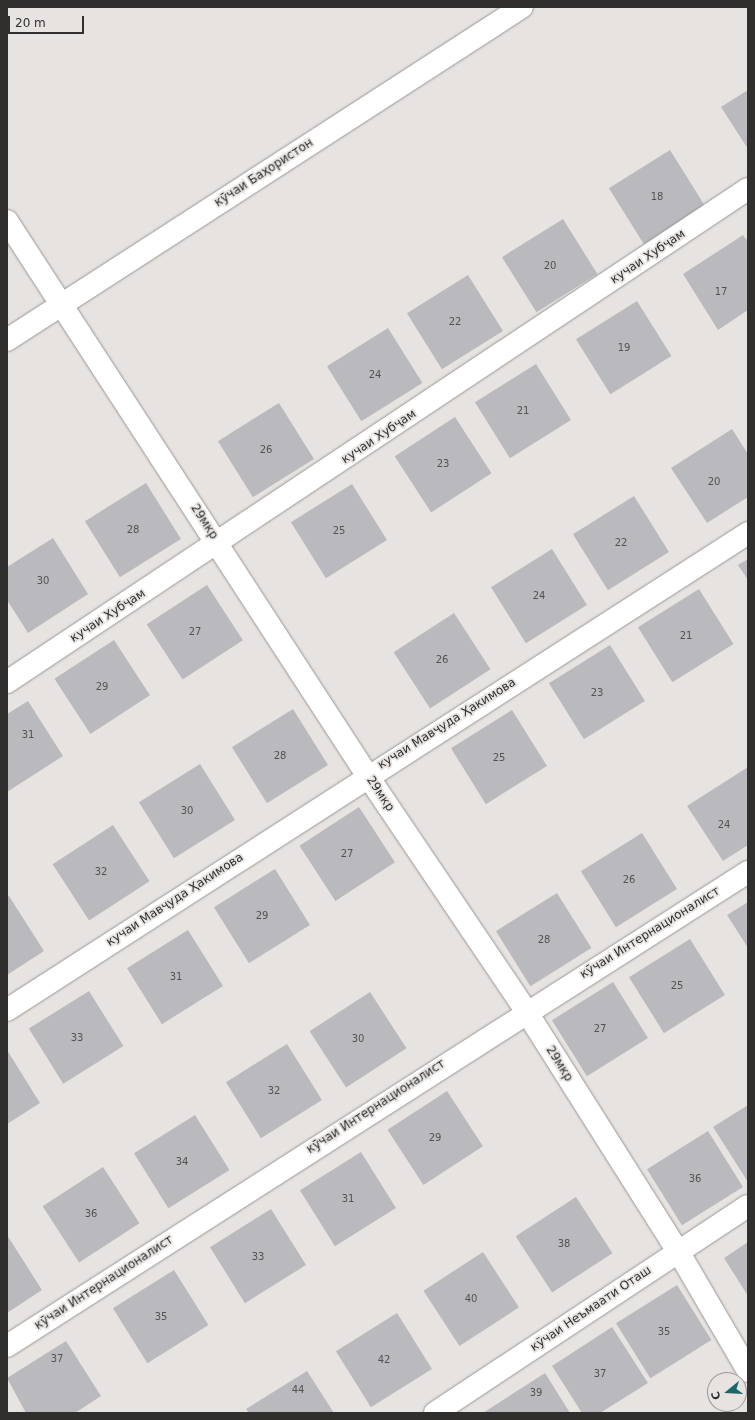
<!DOCTYPE html>
<html>
<head>
<meta charset="utf-8">
<style>
	body { margin:0 }
	#map { position:relative; width:755px; height:1420px; overflow:hidden; background:#e7e3e1; font-family:"DejaVu Sans",sans-serif }
	div>[style] { position:absolute }
	[style*='--x'] { left:calc(var(--x)*1px); top:calc(var(--y)*1px); width:calc(var(--w)*1px); rotate:calc(var(--a)*1deg) }
	.building>* { inset:0; background:#bababe; transform-origin:0 0 }
	.roads { filter:drop-shadow(0 0 1px #999694) drop-shadow(0 0 1px #999694) }
	.street>* { height:22px; margin:-11px; padding:0 11px; transform-origin:11px; border-radius:11px; background:#fff }
	span { translate:-50% -50%; white-space:nowrap; text-align:center; line-height:1.15; -webkit-text-stroke:3.5px #e7e3e1; paint-order:stroke }
	.number-label { font-size:10px; color:#525252 }
	.number-label span { -webkit-text-stroke-width:0 }
	.street-label { font-size:12px; color:#302f2e }
	.frame { position:absolute; inset:0; border:8px solid #302f2e; pointer-events:none }
	.north { position:absolute; left:707px; top:1372px; width:40px; height:40px; box-sizing:border-box; background:#e7e3e1; border:1px solid #9e9b99; border-radius:50%; rotate:252deg; font-size:11px; font-weight:700; line-height:16px; text-align:center; color:#302f2e }
	.north::after { content:''; display:block; margin:auto; width:14px; height:18px; background:#19666d; clip-path:polygon(50% 0,100% 100%,50% 72%,0 100%) }
	.scale { position:absolute; left:8px; top:16px; width:76px; height:18px; box-sizing:border-box; border:2px solid #302f2e; border-top:0; padding-left:5px; font-size:12px; line-height:14px; white-space:nowrap; color:#302f2e; -webkit-text-stroke:3px #e7e3e1; paint-order:stroke }
</style>
</head>
<body>
<div id="map">
	<div class="building">
		<div style="clip-path:polygon(748px 90px,748px 149px,721px 107px)"></div>
		<div style="left:670px;top:150px;width:66px;height:72px;rotate:58deg"></div>
		<div style="left:563px;top:219px;width:65px;height:72px;rotate:58deg"></div>
		<div style="clip-path:polygon(743px 235px,748px 242px,748px 310px,718px 330px,683px 274px)"></div>
		<div style="left:468px;top:275px;width:66px;height:72px;rotate:58deg"></div>
		<div style="left:637px;top:301px;width:65px;height:72px;rotate:58deg"></div>
		<div style="left:388px;top:328px;width:65px;height:72px;rotate:58deg"></div>
		<div style="left:536px;top:364px;width:66px;height:72px;rotate:58deg"></div>
		<div style="left:279px;top:403px;width:66px;height:72px;rotate:58deg"></div>
		<div style="left:455px;top:417px;width:67px;height:72px;rotate:57deg"></div>
		<div style="clip-path:polygon(732px 429px,748px 454px,748px 497px,707px 523px,671px 468px)"></div>
		<div style="left:146px;top:483px;width:66px;height:72px;rotate:58deg"></div>
		<div style="left:352px;top:484px;width:66px;height:72px;rotate:58deg"></div>
		<div style="left:634px;top:496px;width:66px;height:72px;rotate:58deg"></div>
		<div style="clip-path:polygon(53px 538px,88px 594px,28px 633px,7px 600px,7px 567px)"></div>
		<div style="left:552px;top:549px;width:66px;height:72px;rotate:58deg"></div>
		<div style="clip-path:polygon(748px 559px,748px 580px,738px 565px)"></div>
		<div style="left:207px;top:585px;width:66px;height:72px;rotate:57deg"></div>
		<div style="left:699px;top:589px;width:65px;height:72px;rotate:58deg"></div>
		<div style="left:454px;top:613px;width:67px;height:72px;rotate:57deg"></div>
		<div style="left:114px;top:640px;width:66px;height:71px;rotate:57deg"></div>
		<div style="left:610px;top:645px;width:66px;height:72px;rotate:58deg"></div>
		<div style="clip-path:polygon(28px 701px,63px 756px,7px 792px,7px 714px)"></div>
		<div style="left:293px;top:709px;width:66px;height:72px;rotate:58deg"></div>
		<div style="left:512px;top:710px;width:66px;height:72px;rotate:58deg"></div>
		<div style="left:200px;top:764px;width:66px;height:72px;rotate:58deg"></div>
		<div style="clip-path:polygon(748px 767px,748px 845px,723px 861px,687px 806px)"></div>
		<div style="left:359px;top:807px;width:66px;height:71px;rotate:57deg"></div>
		<div style="left:113px;top:825px;width:67px;height:72px;rotate:57deg"></div>
		<div style="left:642px;top:833px;width:66px;height:72px;rotate:58deg"></div>
		<div style="left:275px;top:869px;width:66px;height:72px;rotate:58deg"></div>
		<div style="left:557px;top:893px;width:65px;height:72px;rotate:58deg"></div>
		<div style="clip-path:polygon(9px 896px,44px 951px,7px 975px,7px 897px)"></div>
		<div style="clip-path:polygon(748px 902px,748px 948px,727px 915px)"></div>
		<div style="left:188px;top:930px;width:66px;height:72px;rotate:58deg"></div>
		<div style="left:690px;top:939px;width:66px;height:72px;rotate:58deg"></div>
		<div style="left:613px;top:982px;width:66px;height:72px;rotate:58deg"></div>
		<div style="left:89px;top:991px;width:65px;height:71px;rotate:58deg"></div>
		<div style="left:370px;top:992px;width:67px;height:72px;rotate:57deg"></div>
		<div style="left:287px;top:1044px;width:66px;height:72px;rotate:58deg"></div>
		<div style="clip-path:polygon(7px 1050px,40px 1103px,7px 1124px)"></div>
		<div style="left:447px;top:1091px;width:66px;height:71px;rotate:57deg"></div>
		<div style="clip-path:polygon(748px 1105px,748px 1182px,713px 1127px)"></div>
		<div style="left:195px;top:1115px;width:65px;height:72px;rotate:58deg"></div>
		<div style="left:708px;top:1131px;width:66px;height:72px;rotate:58deg"></div>
		<div style="left:361px;top:1152px;width:66px;height:72px;rotate:58deg"></div>
		<div style="left:103px;top:1167px;width:67px;height:72px;rotate:57deg"></div>
		<div style="left:576px;top:1197px;width:67px;height:72px;rotate:57deg"></div>
		<div style="left:271px;top:1209px;width:66px;height:72px;rotate:58deg"></div>
		<div style="clip-path:polygon(7px 1235px,42px 1290px,7px 1313px)"></div>
		<div style="clip-path:polygon(748px 1242px,748px 1296px,724px 1258px)"></div>
		<div style="left:483px;top:1252px;width:66px;height:71px;rotate:57deg"></div>
		<div style="left:174px;top:1270px;width:65px;height:72px;rotate:58deg"></div>
		<div style="left:677px;top:1285px;width:65px;height:72px;rotate:58deg"></div>
		<div style="left:397px;top:1313px;width:66px;height:72px;rotate:58deg"></div>
		<div style="clip-path:polygon(612px 1327px,648px 1383px,600px 1413px,582px 1413px,552px 1366px)"></div>
		<div style="clip-path:polygon(66px 1341px,101px 1396px,75px 1413px,26px 1413px,7px 1378px)"></div>
		<div style="clip-path:polygon(307px 1371px,334px 1413px,249px 1413px,246px 1409px)"></div>
		<div style="clip-path:polygon(545px 1373px,570px 1413px,483px 1413px)"></div>
	</div>
	<div class="roads">
		<div class="street">
			<div style="--x:7;--y:221;--w:661;--a:56.98"></div>
			<div style="--x:367;--y:775;--w:285;--a:56"></div>
			<div style="--x:526;--y:1011;--w:284;--a:57.7"></div>
			<div style="--x:678;--y:1251;--w:139;--a:59.7"></div>
			<div style="--x:7;--y:340;--w:613;--a:-32.89"></div>
			<div style="--x:7;--y:682;--w:890;--a:-33.64"></div>
			<div style="--x:7;--y:1010;--w:881;--a:-32.77"></div>
			<div style="--x:7;--y:1346;--w:880;--a:-32.61"></div>
			<div style="--x:435;--y:1413;--w:375;--a:-33.5"></div>
		</div>
	</div>
	<div class="number-label">
		<span style="left:657px;top:197px">18</span>
		<span style="left:550px;top:266px">20</span>
		<span style="left:721px;top:292px">17</span>
		<span style="left:455px;top:322px">22</span>
		<span style="left:624px;top:348px">19</span>
		<span style="left:375px;top:375px">24</span>
		<span style="left:523px;top:411px">21</span>
		<span style="left:266px;top:450px">26</span>
		<span style="left:443px;top:464px">23</span>
		<span style="left:714px;top:482px">20</span>
		<span style="left:133px;top:530px">28</span>
		<span style="left:339px;top:531px">25</span>
		<span style="left:621px;top:543px">22</span>
		<span style="left:43px;top:581px">30</span>
		<span style="left:539px;top:596px">24</span>
		<span style="left:195px;top:632px">27</span>
		<span style="left:686px;top:636px">21</span>
		<span style="left:442px;top:660px">26</span>
		<span style="left:102px;top:687px">29</span>
		<span style="left:597px;top:693px">23</span>
		<span style="left:28px;top:735px">31</span>
		<span style="left:280px;top:756px">28</span>
		<span style="left:499px;top:758px">25</span>
		<span style="left:187px;top:811px">30</span>
		<span style="left:724px;top:825px">24</span>
		<span style="left:347px;top:854px">27</span>
		<span style="left:101px;top:872px">32</span>
		<span style="left:629px;top:880px">26</span>
		<span style="left:262px;top:916px">29</span>
		<span style="left:544px;top:940px">28</span>
		<span style="left:176px;top:977px">31</span>
		<span style="left:677px;top:986px">25</span>
		<span style="left:600px;top:1029px">27</span>
		<span style="left:77px;top:1038px">33</span>
		<span style="left:358px;top:1039px">30</span>
		<span style="left:274px;top:1091px">32</span>
		<span style="left:435px;top:1138px">29</span>
		<span style="left:182px;top:1162px">34</span>
		<span style="left:695px;top:1179px">36</span>
		<span style="left:348px;top:1199px">31</span>
		<span style="left:91px;top:1214px">36</span>
		<span style="left:564px;top:1244px">38</span>
		<span style="left:258px;top:1257px">33</span>
		<span style="left:471px;top:1299px">40</span>
		<span style="left:161px;top:1317px">35</span>
		<span style="left:664px;top:1332px">35</span>
		<span style="left:57px;top:1359px">37</span>
		<span style="left:384px;top:1360px">42</span>
		<span style="left:600px;top:1374px">37</span>
		<span style="left:298px;top:1390px">44</span>
		<span style="left:536px;top:1393px">39</span>
	</div>
	<div class="street-label">
		<span style="left:264px;top:173px;rotate:-33deg">кӯчаи Баҳористон</span>
		<span style="left:648px;top:257px;rotate:-34deg">кучаи Хубҷам</span>
		<span style="left:379px;top:437px;rotate:-34deg">кучаи Хубҷам</span>
		<span style="left:204px;top:522px;rotate:57deg">29мкр</span>
		<span style="left:108px;top:616px;rotate:-33deg">кучаи Хубҷам</span>
		<span style="left:447px;top:724px;rotate:-32deg">кучаи Мавҷуда Ҳакимова</span>
		<span style="left:380px;top:794px;rotate:56deg">29мкр</span>
		<span style="left:175px;top:900px;rotate:-33deg">кучаи Мавҷуда Ҳакимова</span>
		<span style="left:650px;top:933px;rotate:-32deg">кӯчаи Интернационалист</span>
		<span style="left:559px;top:1064px;rotate:58deg">29мкр</span>
		<span style="left:376px;top:1107px;rotate:-33deg">кӯчаи Интернационалист</span>
		<span style="left:104px;top:1283px;rotate:-33deg">кӯчаи Интернационалист</span>
		<span style="left:591px;top:1309px;rotate:-34deg">кӯчаи Неъмаати Оташ</span>
	</div>
	<div class="frame"></div>
	<div class="north">С</div>
	<div class="scale">20 m</div>
</div>
</body>
</html>
